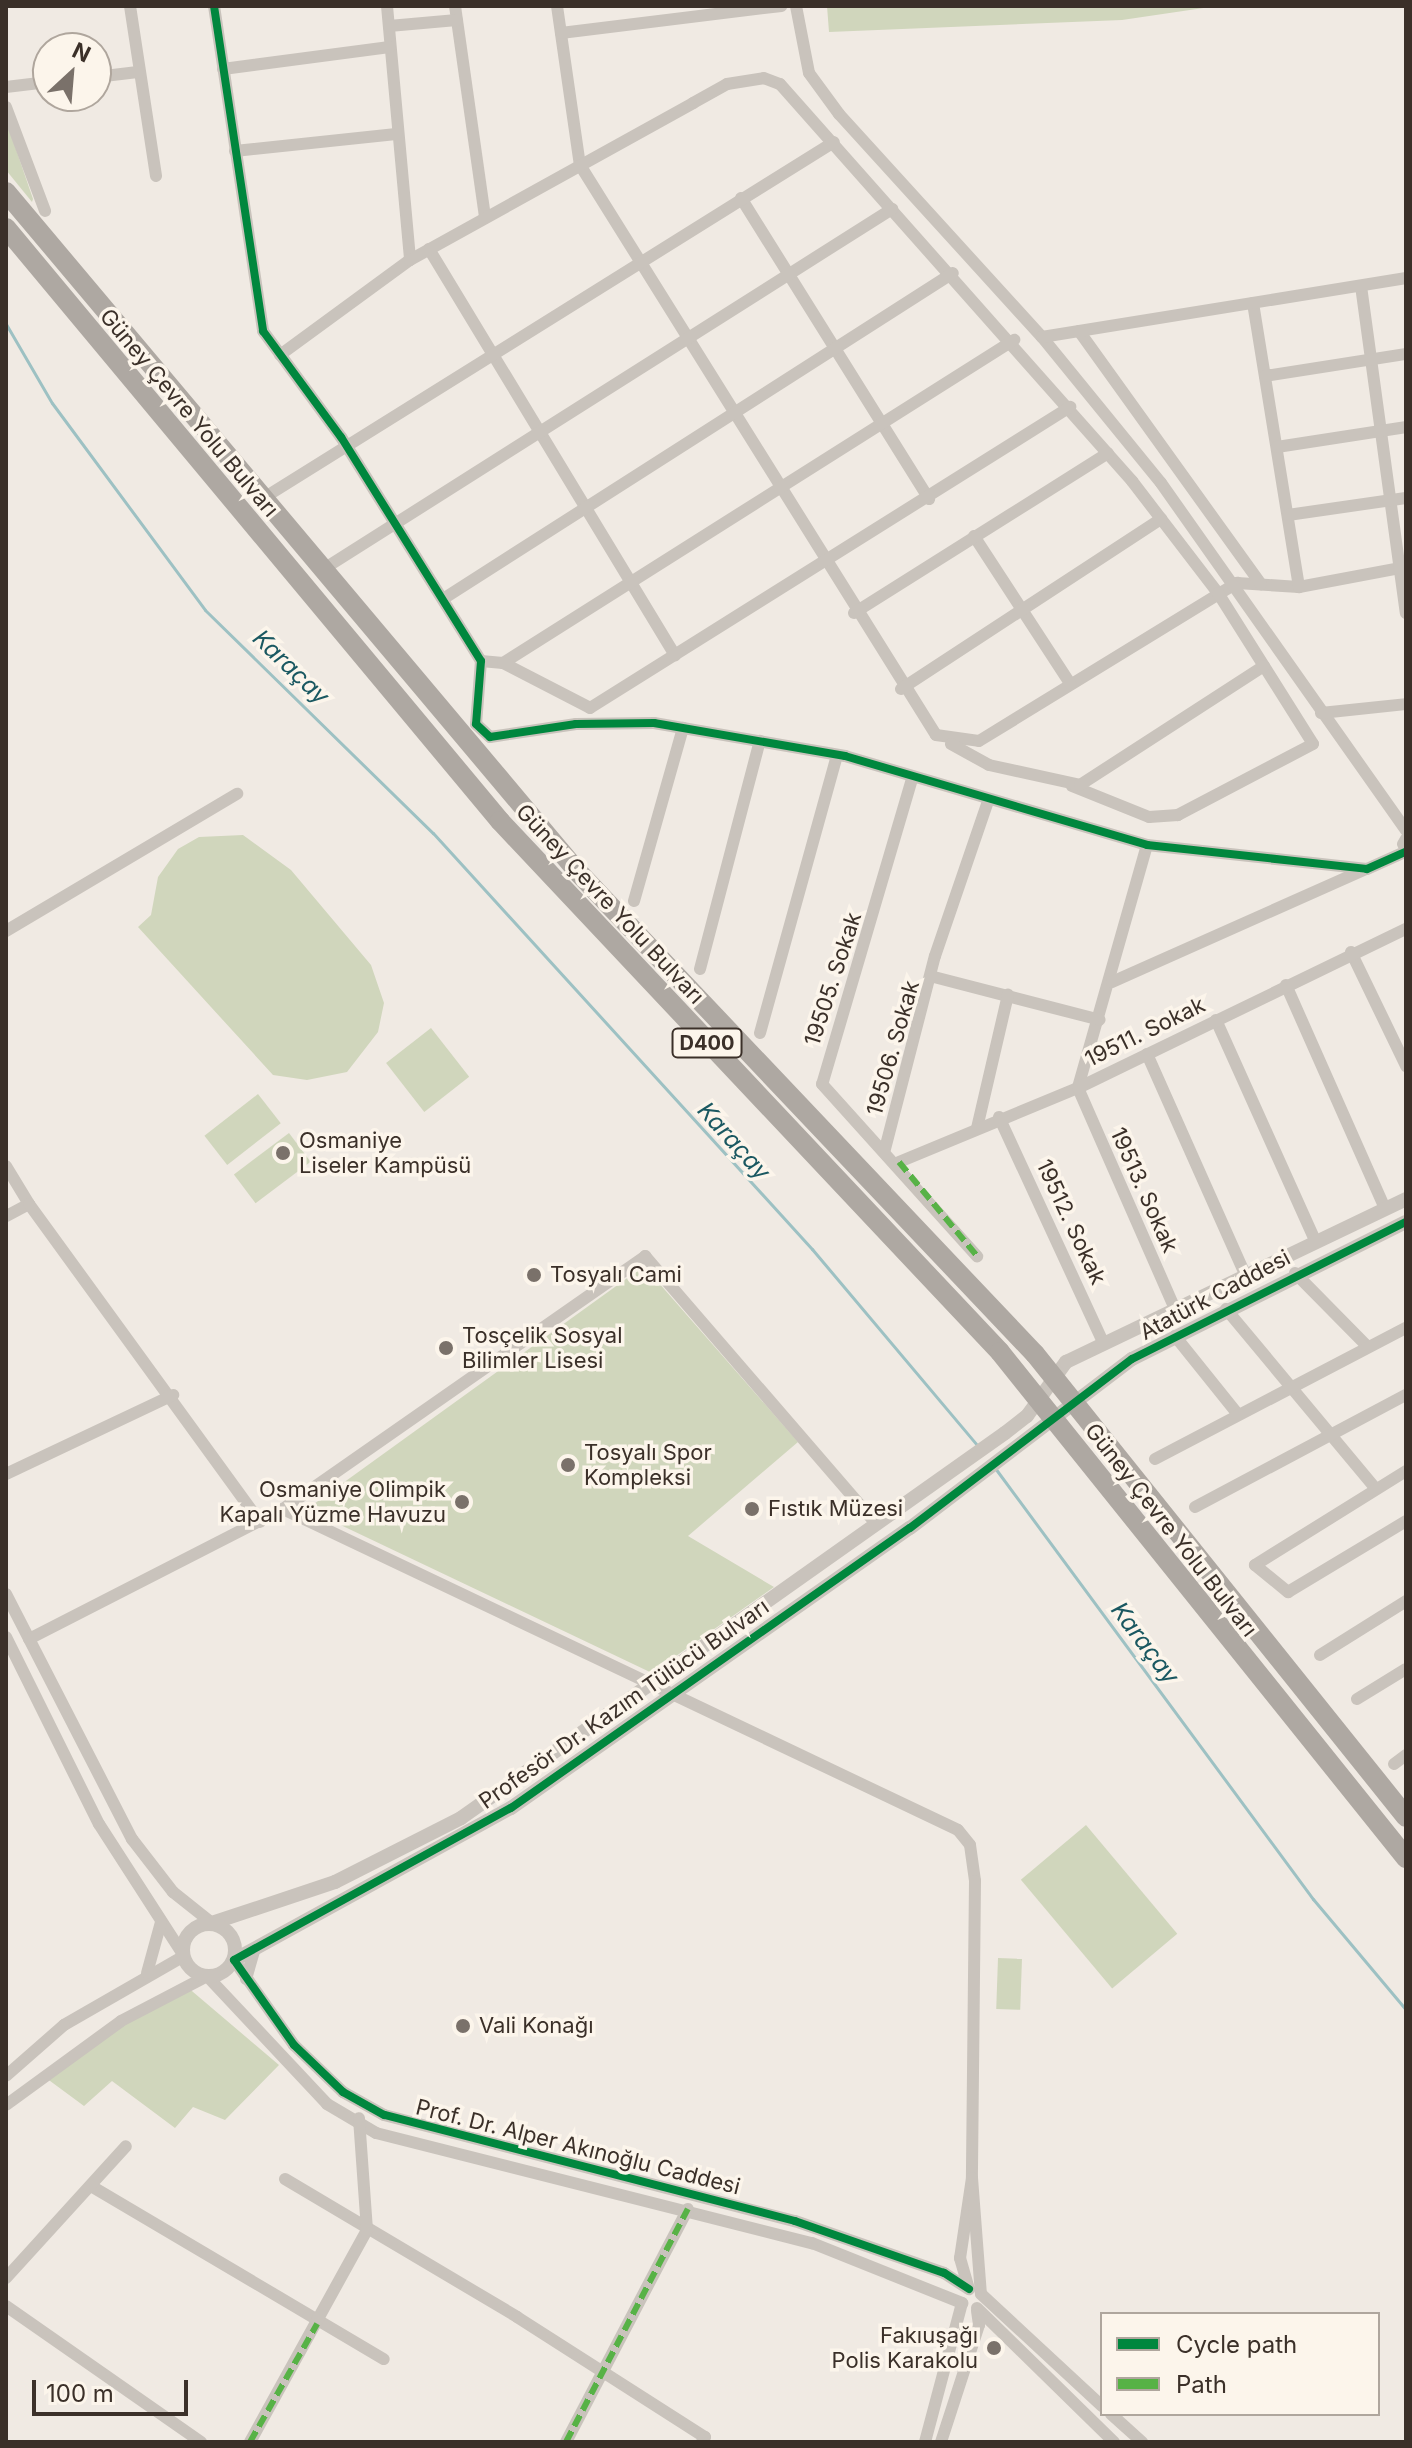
<!DOCTYPE html>
<html>
<head>
<meta charset="utf-8">
<style>
	body { margin:0 }
	#map { position:relative; width:1412px; height:2448px; overflow:hidden; background:#f0eae3; font-family:Inter,sans-serif }
	div>[style] { position:absolute }
	[style*='--x'] { left:calc(var(--x)*1px); top:calc(var(--y)*1px); width:calc(var(--w)*1px); rotate:calc(var(--a)*1deg) }
	.green>* { inset:0; background:#d0d6bc; transform-origin:0 0 }
	.stream>* { height:3px; margin:-1.5px; padding:0 1.5px; transform-origin:1.5px; border-radius:1.5px; background:#9dc1c3 }
	.minor>* { height:12px; margin:-6px; padding:0 6px; transform-origin:6px; border-radius:6px; background:#c9c3bc }
	.tertiary>* { height:14px; margin:-7px; padding:0 7px; transform-origin:7px; border-radius:7px; background:#c9c3bc }
	.tertiary>.ring { margin:-7px; padding:0; box-sizing:content-box; background:none; border:14px solid #c9c3bc; border-radius:50% }
	.trunk>* { height:20px; margin:-10px; padding:0 10px; transform-origin:10px; border-radius:10px; background:#aea8a2 }
	.quiet>* { height:6px; margin-top:-3px; transform-origin:0; background:repeating-linear-gradient(90deg,#57b246 0 12px,transparent 0 18px) }
	.cycleway>* { height:8px; margin:-4px; padding:0 4px; transform-origin:4px; border-radius:4px; background:#00873e }
	.dots>* { width:22px; height:22px; translate:-50% -50%; box-sizing:border-box; border:4px solid #fcf5eb; border-radius:50% }
	span { translate:-50% -50%; white-space:nowrap; text-align:center; line-height:1.15; -webkit-text-stroke:7px #fcf5eb; paint-order:stroke }
	.shield-label span { padding:2px 6px; background:#fcf5eb; border:2px solid; border-radius:6px; -webkit-text-stroke-width:0 }
	.shield-label { font-size:20px; color:#3b3029; font-weight:700 }
	.street-label { font-size:22px; color:#3b3029 }
	.poi-label { font-size:22px; color:#3b3029 }
	.left { translate:0 -50%; text-align:left }
	.right { translate:-100% -50%; text-align:right }
	.water-label { font-size:24px; color:#1a5861; font-style:italic }
	.frame { position:absolute; inset:0; border:8px solid #3b3029; pointer-events:none }
	.legend { position:absolute; left:1100px; top:2312px; width:280px; height:104px; box-sizing:border-box; background:#fcf5eb; border:2px solid #afa69d; margin:0; padding:10px 14px; list-style:none; font-size:24px; color:#3b3029 }
	.legend li { display:flex; align-items:center; gap:16px; height:40px }
	.legend b { width:40px; border:2px solid #afa69d }
	.north { position:absolute; left:32px; top:32px; width:80px; height:80px; box-sizing:border-box; background:#fcf5eb; border:2px solid #afa69d; border-radius:50%; rotate:26deg; font-size:22px; font-weight:700; line-height:32px; text-align:center; color:#3b3029 }
	.north::after { content:''; display:block; margin:auto; width:28px; height:36px; background:#7a716a; clip-path:polygon(50% 0,100% 100%,50% 72%,0 100%) }
	.scale { position:absolute; left:32px; top:2380px; width:156px; height:36px; box-sizing:border-box; border:4px solid #3b3029; border-top:0; padding-left:10px; font-size:24px; line-height:28px; white-space:nowrap; color:#3b3029; -webkit-text-stroke:6px #fcf5eb; paint-order:stroke }
</style>
</head>
<body>
<div id="map">
	<div class="green">
		<div style="clip-path:polygon(827px 6px,1217px 6px,1122px 20px,829px 32px)"></div>
		<div style="clip-path:polygon(6px 120px,33px 199px,32px 202px,6px 170px)"></div>
		<div style="clip-path:polygon(243px 835px,291px 870px,371px 965px,384px 1003px,378px 1032px,347px 1072px,307px 1080px,273px 1075px,138px 927px,151px 915px,158px 877px,178px 849px,199px 837px)"></div>
		<div style="left:431px;top:1028px;width:62px;height:57px;rotate:52deg"></div>
		<div style="left:258px;top:1094px;width:37px;height:68px;rotate:52deg"></div>
		<div style="left:289px;top:1133px;width:36px;height:69px;rotate:53deg"></div>
		<div style="clip-path:polygon(644px 1266px,798px 1442px,688px 1536px,774px 1587px,652px 1673px,307px 1509px)"></div>
		<div style="left:1086px;top:1825px;width:142px;height:85px;rotate:50deg"></div>
		<div style="left:998px;top:1958px;width:24px;height:51px;rotate:2deg"></div>
		<div style="clip-path:polygon(186px 1986px,279px 2065px,225px 2120px,193px 2107px,175px 2128px,112px 2081px,84px 2106px,42px 2075px)"></div>
	</div>
	<div class="stream">
		<div style="--x:6;--y:324;--w:91;--a:59.8"></div>
		<div style="--x:52;--y:403;--w:257;--a:53.5"></div>
		<div style="--x:205;--y:610;--w:319;--a:44.4"></div>
		<div style="--x:433;--y:833;--w:563;--a:47.66"></div>
		<div style="--x:812;--y:1249;--w:258;--a:49.9"></div>
		<div style="--x:995;--y:1468;--w:536;--a:53.58"></div>
		<div style="--x:1313;--y:1899;--w:145;--a:50"></div>
	</div>
	<div class="minor">
		<div style="--x:130;--y:6;--w:172;--a:81.3"></div>
		<div style="--x:214;--y:6;--w:329;--a:81.4"></div>
		<div style="--x:263;--y:331;--w:132;--a:53.7"></div>
		<div style="--x:341;--y:437;--w:264;--a:58"></div>
		<div style="--x:481;--y:661;--w:63;--a:94.5"></div>
		<div style="--x:476;--y:724;--w:19;--a:43"></div>
		<div style="--x:490;--y:737;--w:87;--a:-8.6"></div>
		<div style="--x:576;--y:724;--w:78;--a:-0.7"></div>
		<div style="--x:654;--y:723;--w:194;--a:9.8"></div>
		<div style="--x:845;--y:756;--w:315;--a:16.4"></div>
		<div style="--x:1147;--y:845;--w:221;--a:6.2"></div>
		<div style="--x:1367;--y:869;--w:42;--a:-24.1"></div>
		<div style="--x:387;--y:6;--w:255;--a:84.8"></div>
		<div style="--x:455;--y:6;--w:214;--a:81.9"></div>
		<div style="--x:557;--y:6;--w:161;--a:81.8"></div>
		<div style="--x:580;--y:165;--w:672;--a:58.01"></div>
		<div style="--x:936;--y:735;--w:43;--a:7.9"></div>
		<div style="--x:979;--y:741;--w:303;--a:-31.5"></div>
		<div style="--x:1237;--y:583;--w:62;--a:3.7"></div>
		<div style="--x:1299;--y:587;--w:109;--a:-10.6"></div>
		<div style="--x:796;--y:6;--w:68;--a:79"></div>
		<div style="--x:809;--y:73;--w:51;--a:53.8"></div>
		<div style="--x:839;--y:114;--w:302;--a:47.7"></div>
		<div style="--x:1042;--y:337;--w:188;--a:50.8"></div>
		<div style="--x:1161;--y:483;--w:425;--a:54.8"></div>
		<div style="--x:389;--y:26;--w:68;--a:-5"></div>
		<div style="--x:561;--y:33;--w:222;--a:-7"></div>
		<div style="--x:223;--y:69;--w:168;--a:-7.5"></div>
		<div style="--x:96;--y:77;--w:42;--a:-6.8"></div>
		<div style="--x:6;--y:87;--w:42;--a:-6.8"></div>
		<div style="--x:6;--y:107;--w:111;--a:69.4"></div>
		<div style="--x:235;--y:151;--w:162;--a:-6"></div>
		<div style="--x:741;--y:198;--w:355;--a:58"></div>
		<div style="--x:429;--y:249;--w:475;--a:58.8"></div>
		<div style="--x:1361;--y:286;--w:330;--a:82.2"></div>
		<div style="--x:1253;--y:303;--w:288;--a:80.8"></div>
		<div style="--x:1079;--y:331;--w:312;--a:54.3"></div>
		<div style="--x:1042;--y:337;--w:369;--a:-9.2"></div>
		<div style="--x:280;--y:355;--w:161;--a:-36.2"></div>
		<div style="--x:410;--y:260;--w:324;--a:-29"></div>
		<div style="--x:693;--y:103;--w:39;--a:-29"></div>
		<div style="--x:727;--y:84;--w:37;--a:-9"></div>
		<div style="--x:764;--y:78;--w:17;--a:21"></div>
		<div style="--x:780;--y:84;--w:531;--a:48.44"></div>
		<div style="--x:1132;--y:481;--w:141;--a:52.5"></div>
		<div style="--x:1218;--y:593;--w:178;--a:57.8"></div>
		<div style="--x:1313;--y:744;--w:153;--a:152.3"></div>
		<div style="--x:1178;--y:815;--w:29;--a:176"></div>
		<div style="--x:1149;--y:817;--w:83;--a:-158.1"></div>
		<div style="--x:1265;--y:376;--w:143;--a:-8.9"></div>
		<div style="--x:1277;--y:447;--w:131;--a:-8.8"></div>
		<div style="--x:262;--y:499;--w:674;--a:-31.97"></div>
		<div style="--x:1288;--y:515;--w:119;--a:-8.2"></div>
		<div style="--x:974;--y:536;--w:176;--a:56.9"></div>
		<div style="--x:322;--y:570;--w:675;--a:-32.35"></div>
		<div style="--x:443;--y:599;--w:605;--a:-32.59"></div>
		<div style="--x:854;--y:613;--w:300;--a:-32.2"></div>
		<div style="--x:481;--y:661;--w:22;--a:5"></div>
		<div style="--x:503;--y:663;--w:605;--a:-32.3"></div>
		<div style="--x:503;--y:663;--w:98;--a:27.3"></div>
		<div style="--x:590;--y:708;--w:567;--a:-32.09"></div>
		<div style="--x:901;--y:689;--w:311;--a:-33.2"></div>
		<div style="--x:1321;--y:713;--w:85;--a:-6"></div>
		<div style="--x:951;--y:744;--w:43;--a:28.9"></div>
		<div style="--x:989;--y:765;--w:93;--a:12.4"></div>
		<div style="--x:1080;--y:785;--w:219;--a:-32.9"></div>
		<div style="--x:912;--y:779;--w:318;--a:106.4"></div>
		<div style="--x:822;--y:1084;--w:232;--a:48"></div>
		<div style="--x:1403;--y:844;--w:6;--a:-59"></div>
		<div style="--x:1147;--y:845;--w:253;--a:105.9"></div>
		<div style="--x:1078;--y:1088;--w:239;--a:66.3"></div>
		<div style="--x:634;--y:901;--w:180;--a:-74.2"></div>
		<div style="--x:6;--y:931;--w:269;--a:-30.7"></div>
		<div style="--x:1351;--y:952;--w:127;--a:64.2"></div>
		<div style="--x:700;--y:969;--w:236;--a:-75.3"></div>
		<div style="--x:934;--y:977;--w:171;--a:14.5"></div>
		<div style="--x:1112;--y:982;--w:276;--a:-24"></div>
		<div style="--x:1286;--y:985;--w:244;--a:66.1"></div>
		<div style="--x:1216;--y:1020;--w:241;--a:65.8"></div>
		<div style="--x:760;--y:1033;--w:288;--a:-74.5"></div>
		<div style="--x:1147;--y:1054;--w:239;--a:66"></div>
		<div style="--x:999;--y:1117;--w:250;--a:65.2"></div>
		<div style="--x:977;--y:1128;--w:137;--a:-76.9"></div>
		<div style="--x:885;--y:1149;--w:199;--a:-75.5"></div>
		<div style="--x:935;--y:956;--w:164;--a:-71.1"></div>
		<div style="--x:899;--y:1162;--w:194;--a:-22.5"></div>
		<div style="--x:1078;--y:1088;--w:365;--a:-25.9"></div>
		<div style="--x:6;--y:1166;--w:44;--a:58.8"></div>
		<div style="--x:29;--y:1204;--w:26;--a:152"></div>
		<div style="--x:29;--y:1204;--w:393;--a:54"></div>
		<div style="--x:1295;--y:1273;--w:103;--a:45.4"></div>
		<div style="--x:1226;--y:1309;--w:233;--a:50.2"></div>
		<div style="--x:1175;--y:1336;--w:99;--a:51.2"></div>
		<div style="--x:1155;--y:1459;--w:283;--a:-27.6"></div>
		<div style="--x:1406;--y:1471;--w:178;--a:148.1"></div>
		<div style="--x:1255;--y:1565;--w:43;--a:39.3"></div>
		<div style="--x:1288;--y:1592;--w:138;--a:-31"></div>
		<div style="--x:6;--y:1474;--w:185;--a:-25.3"></div>
		<div style="--x:1195;--y:1507;--w:239;--a:-28"></div>
		<div style="--x:283;--y:1509;--w:747;--a:25.43"></div>
		<div style="--x:958;--y:1830;--w:19;--a:51"></div>
		<div style="--x:970;--y:1845;--w:36;--a:82"></div>
		<div style="--x:975;--y:1881;--w:297;--a:90.6"></div>
		<div style="--x:972;--y:2178;--w:81;--a:98.5"></div>
		<div style="--x:960;--y:2258;--w:32;--a:74"></div>
		<div style="--x:6;--y:1594;--w:276;--a:62.8"></div>
		<div style="--x:132;--y:1839;--w:67;--a:52.3"></div>
		<div style="--x:173;--y:1892;--w:50;--a:38.5"></div>
		<div style="--x:6;--y:1637;--w:209;--a:63.6"></div>
		<div style="--x:99;--y:1824;--w:157;--a:57.2"></div>
		<div style="--x:184;--y:1956;--w:138;--a:150.1"></div>
		<div style="--x:64;--y:2025;--w:77;--a:138.7"></div>
		<div style="--x:29;--y:1639;--w:285;--a:-27.1"></div>
		<div style="--x:283;--y:1509;--w:442;--a:-34.9"></div>
		<div style="--x:645;--y:1256;--w:354;--a:49.2"></div>
		<div style="--x:1320;--y:1655;--w:102;--a:-32.1"></div>
		<div style="--x:1357;--y:1699;--w:57;--a:-31.5"></div>
		<div style="--x:1394;--y:1764;--w:15;--a:-37"></div>
		<div style="--x:234;--y:1960;--w:104;--a:54.8"></div>
		<div style="--x:294;--y:2045;--w:68;--a:43.8"></div>
		<div style="--x:343;--y:2092;--w:47;--a:29.3"></div>
		<div style="--x:384;--y:2115;--w:424;--a:14.5"></div>
		<div style="--x:795;--y:2221;--w:158;--a:19.2"></div>
		<div style="--x:944;--y:2273;--w:30;--a:33"></div>
		<div style="--x:147;--y:1973;--w:53;--a:-74.6"></div>
		<div style="--x:246;--y:1979;--w:32;--a:-74"></div>
		<div style="--x:6;--y:2105;--w:142;--a:-36.1"></div>
		<div style="--x:121;--y:2021;--w:97;--a:-27.6"></div>
		<div style="--x:207;--y:1976;--w:175;--a:46.8"></div>
		<div style="--x:327;--y:2104;--w:57;--a:30.6"></div>
		<div style="--x:376;--y:2133;--w:450;--a:14.2"></div>
		<div style="--x:812;--y:2243;--w:162;--a:21.8"></div>
		<div style="--x:962;--y:2303;--w:144;--a:104.9"></div>
		<div style="--x:972;--y:2178;--w:116;--a:85.6"></div>
		<div style="--x:981;--y:2294;--w:165;--a:42.8"></div>
		<div style="--x:285;--y:2179;--w:270;--a:30.7"></div>
		<div style="--x:517;--y:2317;--w:223;--a:32.6"></div>
		<div style="--x:705;--y:2437;--w:6;--a:121"></div>
		<div style="--x:91;--y:2186;--w:340;--a:30.6"></div>
		<div style="--x:6;--y:2278;--w:178;--a:-47.7"></div>
		<div style="--x:6;--y:2306;--w:238;--a:34.9"></div>
		<div style="--x:977;--y:2308;--w:192;--a:44.4"></div>
		<div style="--x:1111;--y:2414;--w:42;--a:42.1"></div>
		<div style="--x:250;--y:2442;--w:242;--a:-61.1"></div>
		<div style="--x:367;--y:2230;--w:112;--a:-94.1"></div>
		<div style="--x:566;--y:2442;--w:263;--a:-62.4"></div>
		<div style="--x:941;--y:2442;--w:123;--a:-72"></div>
		<div style="--x:979;--y:2325;--w:14;--a:-98"></div>
	</div>
	<div class="tertiary">
		<div style="--x:212;--y:1923;--w:130;--a:-18.4"></div>
		<div style="--x:335;--y:1882;--w:141;--a:-26.9"></div>
		<div style="--x:461;--y:1818;--w:666;--a:-35.29"></div>
		<div style="--x:1005;--y:1433;--w:28;--a:-38"></div>
		<div style="--x:1027;--y:1416;--w:67;--a:-54.2"></div>
		<div style="--x:1066;--y:1362;--w:377;--a:-25.6"></div>
		<div class="ring" style="left:183px;top:1924px;width:38px;height:38px"></div>
		<div style="--x:234;--y:1960;--w:316;--a:-28.8"></div>
		<div style="--x:511;--y:1808;--w:487;--a:-35.1"></div>
		<div style="--x:910;--y:1528;--w:279;--a:-37.3"></div>
		<div style="--x:1132;--y:1359;--w:306;--a:-26.6"></div>
	</div>
	<div class="trunk">
		<div style="--x:6;--y:192;--w:889;--a:49.93"></div>
		<div style="--x:578;--y:872;--w:664;--a:46.53"></div>
		<div style="--x:1035;--y:1354;--w:593;--a:51.29"></div>
		<div style="--x:6;--y:228;--w:772;--a:50.2"></div>
		<div style="--x:500;--y:821;--w:729;--a:46.72"></div>
		<div style="--x:1000;--y:1352;--w:649;--a:51.26"></div>
	</div>
	<div class="quiet">
		<div style="--x:899;--y:1162;--w:122;--a:50.3"></div>
		<div style="--x:250;--y:2442;--w:136;--a:-60.4"></div>
		<div style="--x:566;--y:2442;--w:263;--a:-62.4"></div>
	</div>
	<div class="cycleway">
		<div style="--x:214;--y:6;--w:329;--a:81.4"></div>
		<div style="--x:263;--y:331;--w:132;--a:53.7"></div>
		<div style="--x:341;--y:437;--w:264;--a:58"></div>
		<div style="--x:481;--y:661;--w:63;--a:94.5"></div>
		<div style="--x:476;--y:724;--w:19;--a:43"></div>
		<div style="--x:490;--y:737;--w:87;--a:-8.6"></div>
		<div style="--x:576;--y:724;--w:78;--a:-0.7"></div>
		<div style="--x:654;--y:723;--w:194;--a:9.8"></div>
		<div style="--x:845;--y:756;--w:315;--a:16.4"></div>
		<div style="--x:1147;--y:845;--w:221;--a:6.2"></div>
		<div style="--x:1367;--y:869;--w:42;--a:-24.1"></div>
		<div style="--x:969;--y:2289;--w:30;--a:-147"></div>
		<div style="--x:944;--y:2273;--w:158;--a:-160.8"></div>
		<div style="--x:795;--y:2221;--w:424;--a:-165.5"></div>
		<div style="--x:384;--y:2115;--w:47;--a:-150.7"></div>
		<div style="--x:343;--y:2092;--w:68;--a:-136.2"></div>
		<div style="--x:294;--y:2045;--w:104;--a:-125.2"></div>
		<div style="--x:234;--y:1960;--w:316;--a:-28.8"></div>
		<div style="--x:511;--y:1808;--w:487;--a:-35.1"></div>
		<div style="--x:910;--y:1528;--w:279;--a:-37.3"></div>
		<div style="--x:1132;--y:1359;--w:306;--a:-26.6"></div>
	</div>
	<div class="dots">
		<div style="left:283px;top:1153px;background:#7a716a"></div>
		<div style="left:534px;top:1275px;background:#7a716a"></div>
		<div style="left:446px;top:1348px;background:#7a716a"></div>
		<div style="left:568px;top:1465px;background:#7a716a"></div>
		<div style="left:462px;top:1502px;background:#7a716a"></div>
		<div style="left:752px;top:1509px;background:#7a716a"></div>
		<div style="left:463px;top:2026px;background:#7a716a"></div>
		<div style="left:994px;top:2348px;background:#7a716a"></div>
	</div>
	<div class="shield-label">
		<span style="left:707px;top:1043px">D400</span>
	</div>
	<div class="street-label">
		<span style="left:189px;top:413px;rotate:50deg">Güney Çevre Yolu Bulvarı</span>
		<span style="left:610px;top:904px;rotate:47deg">Güney Çevre Yolu Bulvarı</span>
		<span style="left:833px;top:979px;rotate:-72deg">19505. Sokak</span>
		<span style="left:1145px;top:1032px;rotate:-26deg">19511. Sokak</span>
		<span style="left:893px;top:1048px;rotate:-74deg">19506. Sokak</span>
		<span style="left:1144px;top:1190px;rotate:66deg">19513. Sokak</span>
		<span style="left:1071px;top:1222px;rotate:65deg">19512. Sokak</span>
		<span style="left:1215px;top:1295px;rotate:-28deg">Atatürk Caddesi</span>
		<span style="left:1171px;top:1530px;rotate:52deg">Güney Çevre Yolu Bulvarı</span>
		<span style="left:624px;top:1704px;rotate:-35deg">Profesör Dr. Kazım Tülücü Bulvarı</span>
		<span style="left:578px;top:2147px;rotate:14deg">Prof. Dr. Alper Akınoğlu Caddesi</span>
	</div>
	<div class="poi-label">
		<span class="left" style="left:299px;top:1153px">Osmaniye<br>Liseler Kampüsü</span>
		<span class="left" style="left:550px;top:1275px">Tosyalı Cami</span>
		<span class="left" style="left:462px;top:1348px">Tosçelik Sosyal<br>Bilimler Lisesi</span>
		<span class="left" style="left:584px;top:1465px">Tosyalı Spor<br>Kompleksi</span>
		<span class="right" style="left:446px;top:1502px">Osmaniye Olimpik<br>Kapalı Yüzme Havuzu</span>
		<span class="left" style="left:768px;top:1509px">Fıstık Müzesi</span>
		<span class="left" style="left:479px;top:2026px">Vali Konağı</span>
		<span class="right" style="left:978px;top:2348px">Fakıuşağı<br>Polis Karakolu</span>
	</div>
	<div class="water-label">
		<span style="left:291px;top:667px;rotate:44deg">Karaçay</span>
		<span style="left:734px;top:1141px;rotate:48deg">Karaçay</span>
		<span style="left:1145px;top:1643px;rotate:53deg">Karaçay</span>
	</div>
	<div class="frame"></div>
	<ul class="legend">
	<li><b style="height:10px;background:#00873e"></b>Cycle path</li>
	<li><b style="height:10px;background:#57b246"></b>Path</li>
	</ul>
	<div class="north">N</div>
	<div class="scale">100 m</div>
</div>
</body>
</html>
